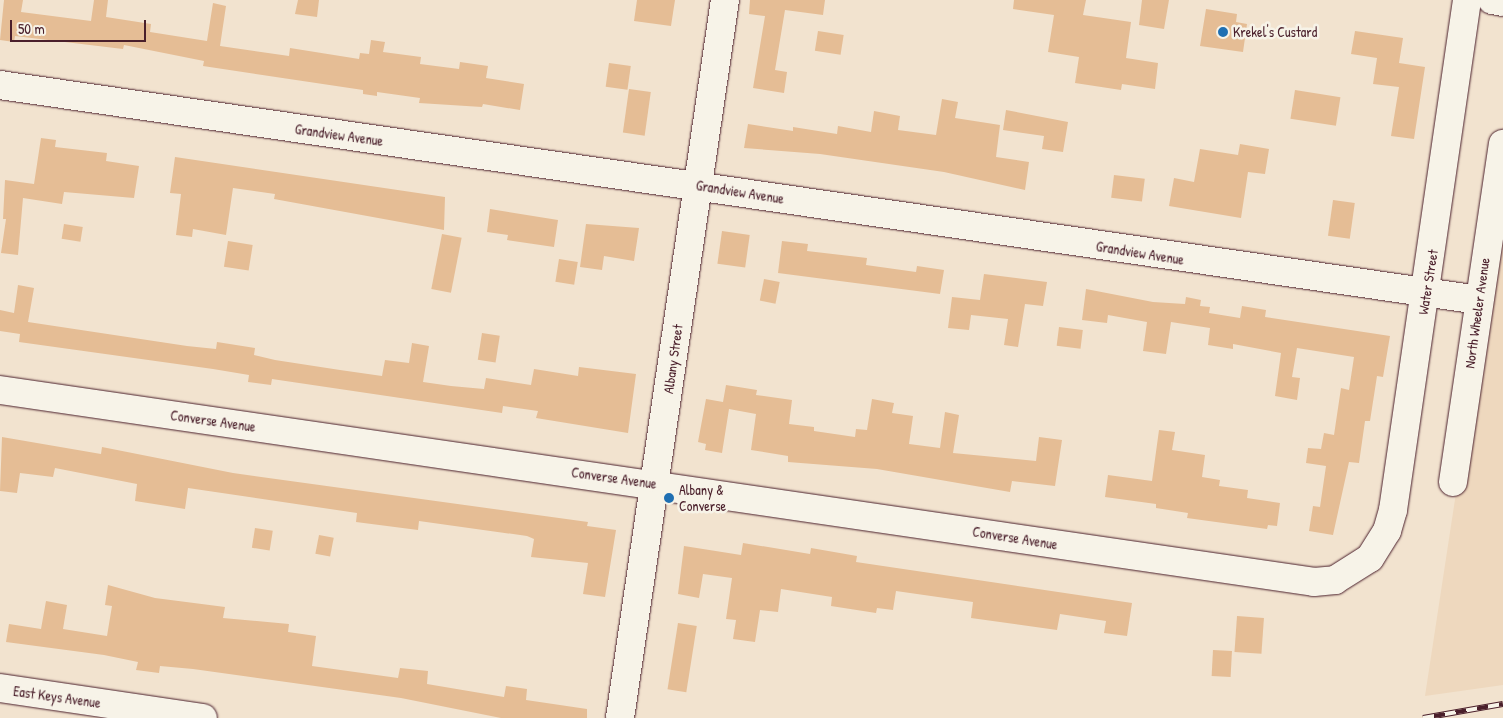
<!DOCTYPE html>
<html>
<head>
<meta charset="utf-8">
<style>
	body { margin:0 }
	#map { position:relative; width:1503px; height:718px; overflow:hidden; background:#f2e3cf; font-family:"Patrick Hand",sans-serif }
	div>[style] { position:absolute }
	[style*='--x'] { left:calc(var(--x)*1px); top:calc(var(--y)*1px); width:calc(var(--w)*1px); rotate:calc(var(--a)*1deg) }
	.built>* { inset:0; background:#eed8be }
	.building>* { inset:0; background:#e5bd95; transform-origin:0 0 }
	.roads { filter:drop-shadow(0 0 1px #4a1f2b) drop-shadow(0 0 1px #4a1f2b) }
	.minor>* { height:28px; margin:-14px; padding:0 14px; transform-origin:14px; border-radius:14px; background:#f7f3e8 }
	.rail>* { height:5.5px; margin-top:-2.75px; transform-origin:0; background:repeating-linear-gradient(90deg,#f7f3e8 0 11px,#4a1f2b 0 22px); box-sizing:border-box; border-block:1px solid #4a1f2b }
	.dots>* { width:14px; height:14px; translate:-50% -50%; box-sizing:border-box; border:2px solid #f7f3e8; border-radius:50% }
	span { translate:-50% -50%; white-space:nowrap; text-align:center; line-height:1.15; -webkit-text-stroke:5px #f7f3e8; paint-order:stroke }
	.poi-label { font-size:14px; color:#4a1f2b }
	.left { translate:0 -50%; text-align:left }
	.street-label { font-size:14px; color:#4a1f2b }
	.scale { position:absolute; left:10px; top:20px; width:136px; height:22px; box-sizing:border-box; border:2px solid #4a1f2b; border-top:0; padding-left:6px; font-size:15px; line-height:18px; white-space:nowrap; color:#4a1f2b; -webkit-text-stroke:4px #f7f3e8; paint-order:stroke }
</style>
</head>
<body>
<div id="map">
	<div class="built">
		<div style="clip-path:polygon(1503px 185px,1503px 685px,1425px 696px)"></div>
	</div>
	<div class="building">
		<div style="clip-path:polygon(4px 0,23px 0,21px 12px,91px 21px,94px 0,108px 0,106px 17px,151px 24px,150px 32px,207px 41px,213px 3px,226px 6px,220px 46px,289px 56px,290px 48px,359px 59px,360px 53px,369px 54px,371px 40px,385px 42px,383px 52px,421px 57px,420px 64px,459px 69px,460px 62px,488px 66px,486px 78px,524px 84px,520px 110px,483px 104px,482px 107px,419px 103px,420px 98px,377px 92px,377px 96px,363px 94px,363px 90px,203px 66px,204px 61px,124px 45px,123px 49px,15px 36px,14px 42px,0 40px)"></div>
		<div style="clip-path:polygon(298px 0,319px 0,317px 17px,295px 14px)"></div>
		<div style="clip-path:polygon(637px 0,675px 0,671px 26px,634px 21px)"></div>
		<div style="clip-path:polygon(750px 0,825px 0,823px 15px,785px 10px,775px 70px,787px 72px,784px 93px,753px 88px,765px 16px,749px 14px)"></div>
		<div style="clip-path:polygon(1014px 0,1086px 0,1083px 15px,1131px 22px,1126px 58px,1158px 63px,1155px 89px,1122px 84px,1121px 90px,1075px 83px,1079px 57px,1048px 52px,1054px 15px,1013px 9px)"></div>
		<div style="clip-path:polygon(1142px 0,1169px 0,1164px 29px,1139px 25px)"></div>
		<div style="clip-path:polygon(1206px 9px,1237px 14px,1236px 22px,1247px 24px,1243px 52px,1200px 46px)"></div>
		<div style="left:818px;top:31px;width:26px;height:20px;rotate:9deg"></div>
		<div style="clip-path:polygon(1355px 31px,1403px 38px,1399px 63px,1425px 67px,1414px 139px,1391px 136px,1399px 87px,1373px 84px,1377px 58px,1351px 54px)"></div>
		<div style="left:609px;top:63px;width:22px;height:24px;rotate:8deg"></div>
		<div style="left:629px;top:89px;width:22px;height:44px;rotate:8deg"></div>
		<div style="left:1295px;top:90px;width:46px;height:29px;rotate:9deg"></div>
		<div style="clip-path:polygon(942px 99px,958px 102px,955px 118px,1000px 125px,996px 157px,1029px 162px,1025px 190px,944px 172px,820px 154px,744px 148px,748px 124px,793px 131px,793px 127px,837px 134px,838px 126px,871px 132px,874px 111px,900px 116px,898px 130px,936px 135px)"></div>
		<div style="clip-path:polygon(1006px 110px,1068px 122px,1063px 152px,1042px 149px,1044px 136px,1003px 130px)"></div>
		<div style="clip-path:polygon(41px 138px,56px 140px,55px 147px,107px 153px,106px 161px,139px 166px,134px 198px,64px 192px,62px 204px,23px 198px,18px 255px,1px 253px,6px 219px,3px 219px,5px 180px,34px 184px)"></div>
		<div style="clip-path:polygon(1240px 144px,1269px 149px,1265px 174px,1248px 172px,1241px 218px,1169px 206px,1174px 178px,1194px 182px,1200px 149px,1238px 155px)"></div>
		<div style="clip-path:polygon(175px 157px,445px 197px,444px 230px,274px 199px,275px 194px,233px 188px,226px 235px,193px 229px,192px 237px,176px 235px,181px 194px,170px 193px)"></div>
		<div style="left:1114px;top:175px;width:31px;height:23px;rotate:7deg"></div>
		<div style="left:1333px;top:200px;width:22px;height:36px;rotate:8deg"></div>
		<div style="clip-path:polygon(490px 209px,558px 220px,554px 247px,507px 240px,508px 235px,487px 232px)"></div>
		<div style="left:64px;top:224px;width:19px;height:15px;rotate:9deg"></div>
		<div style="clip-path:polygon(586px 224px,639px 228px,634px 261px,604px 256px,602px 270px,580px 267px)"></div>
		<div style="left:722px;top:231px;width:28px;height:33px;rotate:8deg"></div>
		<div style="left:442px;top:234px;width:20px;height:56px;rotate:11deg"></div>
		<div style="left:228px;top:241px;width:25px;height:26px;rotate:9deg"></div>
		<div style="clip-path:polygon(782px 241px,808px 244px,807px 251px,867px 258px,866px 265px,916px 272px,917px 266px,944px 270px,940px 294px,778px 273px)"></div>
		<div style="left:559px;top:259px;width:19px;height:23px;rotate:9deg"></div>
		<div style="clip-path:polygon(984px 274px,1047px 282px,1043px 306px,1025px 304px,1018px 347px,1004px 345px,1008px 319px,971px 315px,969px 330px,948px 328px,952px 297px,980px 300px)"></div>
		<div style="left:764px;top:279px;width:16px;height:22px;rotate:11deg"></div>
		<div style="clip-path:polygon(18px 285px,34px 288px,28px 322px,187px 346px,216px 349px,217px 342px,255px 348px,254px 355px,275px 360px,340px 370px,382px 376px,385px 360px,409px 363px,412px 343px,429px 346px,423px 382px,451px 386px,484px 389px,486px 378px,531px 385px,534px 369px,578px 376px,579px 367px,636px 374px,628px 433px,536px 418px,538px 411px,503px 406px,502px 413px,272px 379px,271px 385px,248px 382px,249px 375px,213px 369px,19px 342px,20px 334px,0 331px,0 310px,14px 313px)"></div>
		<div style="clip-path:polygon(1086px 289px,1153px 302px,1185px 304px,1186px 297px,1201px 300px,1200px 306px,1210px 307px,1209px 313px,1240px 318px,1242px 306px,1266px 310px,1265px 317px,1390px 336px,1383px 377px,1377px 376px,1370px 421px,1365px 421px,1359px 463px,1349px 462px,1333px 535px,1309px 531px,1313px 506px,1320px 507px,1326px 466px,1306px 463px,1308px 448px,1321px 449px,1324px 433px,1334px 435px,1341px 388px,1349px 390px,1354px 357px,1297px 348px,1292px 377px,1300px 378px,1297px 400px,1275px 396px,1281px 353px,1233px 344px,1233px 349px,1208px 345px,1210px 328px,1171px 322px,1166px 354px,1143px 351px,1147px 322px,1108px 315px,1107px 323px,1082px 320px)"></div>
		<div style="left:1059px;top:327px;width:24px;height:19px;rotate:7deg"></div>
		<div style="left:482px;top:333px;width:18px;height:27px;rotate:9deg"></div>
		<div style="clip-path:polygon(726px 385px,757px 390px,756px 395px,792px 400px,789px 424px,814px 427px,814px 431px,855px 437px,856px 429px,867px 430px,872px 399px,894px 403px,892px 413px,913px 416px,909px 444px,940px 448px,945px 412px,959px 415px,953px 453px,1036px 461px,1039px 437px,1062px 440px,1055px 486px,1012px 481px,1010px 492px,877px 469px,788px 462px,788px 456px,751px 450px,756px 414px,729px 409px,722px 453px,705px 450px,706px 444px,698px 442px,706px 399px,723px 402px)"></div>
		<div style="clip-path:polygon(1159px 430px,1175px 432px,1172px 450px,1205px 455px,1202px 477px,1220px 480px,1219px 486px,1248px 490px,1247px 498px,1280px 503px,1277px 526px,1268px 525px,1267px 529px,1187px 518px,1188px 513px,1156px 508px,1156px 504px,1105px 497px,1108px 475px,1152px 481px)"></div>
		<div style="clip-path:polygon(2px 437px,101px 454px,102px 447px,233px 473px,588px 522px,587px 526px,616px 530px,605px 597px,583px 594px,588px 563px,531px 557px,534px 539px,527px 536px,419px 521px,418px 530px,356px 522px,357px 513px,188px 488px,185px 509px,167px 506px,135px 501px,137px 484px,55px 468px,53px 477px,20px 473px,17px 493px,0 491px)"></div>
		<div style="left:255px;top:528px;width:18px;height:20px;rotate:9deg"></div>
		<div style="left:319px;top:535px;width:15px;height:19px;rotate:11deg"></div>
		<div style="clip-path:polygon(743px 543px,810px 554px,811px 548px,857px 556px,856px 562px,1132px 603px,1127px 636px,1104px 633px,1106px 621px,1060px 614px,1057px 630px,971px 618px,973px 602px,896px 591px,893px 610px,877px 608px,876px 613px,831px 606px,832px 597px,781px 589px,778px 612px,760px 610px,755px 642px,733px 639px,736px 620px,726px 619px,732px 578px,703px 574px,699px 598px,678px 594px,684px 546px,741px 555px)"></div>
		<div style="clip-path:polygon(108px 585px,155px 598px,225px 607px,223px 618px,289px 624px,288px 632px,316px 636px,312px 666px,398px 678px,400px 668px,428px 671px,427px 684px,504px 697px,506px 686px,527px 689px,526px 700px,587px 709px,587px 718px,501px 718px,401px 698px,193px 669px,160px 666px,159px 673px,136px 670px,138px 662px,104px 655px,6px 642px,9px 624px,41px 629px,46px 601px,67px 605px,63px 629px,107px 636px,112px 606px,105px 605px)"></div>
		<div style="left:1237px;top:616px;width:27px;height:36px;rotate:4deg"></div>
		<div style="left:678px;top:623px;width:19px;height:67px;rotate:9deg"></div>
		<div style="left:1213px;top:650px;width:19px;height:26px;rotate:3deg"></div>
	</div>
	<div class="roads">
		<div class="minor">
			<div style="--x:1492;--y:0;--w:11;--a:10"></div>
			<div style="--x:0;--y:85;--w:1495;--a:8.27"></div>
			<div style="--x:0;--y:390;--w:1328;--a:8.31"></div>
			<div style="--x:1314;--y:582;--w:21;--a:-5"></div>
			<div style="--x:1335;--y:580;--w:41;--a:-32.2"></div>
			<div style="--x:1370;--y:558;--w:32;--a:-58"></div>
			<div style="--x:1387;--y:531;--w:22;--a:-74"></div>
			<div style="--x:1393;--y:510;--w:515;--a:-81.74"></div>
			<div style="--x:1453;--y:482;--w:342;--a:-81.6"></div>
			<div style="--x:0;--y:688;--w:205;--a:8.4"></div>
			<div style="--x:620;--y:718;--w:726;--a:-81.68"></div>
		</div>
	</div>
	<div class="rail">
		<div style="--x:1423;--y:718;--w:81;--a:-9.9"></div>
	</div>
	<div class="dots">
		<div style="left:1223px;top:32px;background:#1f6fb2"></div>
		<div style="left:669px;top:498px;background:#1f6fb2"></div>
	</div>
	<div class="poi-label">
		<span class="left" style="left:1233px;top:32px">Krekel's Custard</span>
		<span class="left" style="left:679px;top:498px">Albany &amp;<br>Converse</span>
	</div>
	<div class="street-label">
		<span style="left:339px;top:135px;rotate:8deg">Grandview Avenue</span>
		<span style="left:740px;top:192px;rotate:9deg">Grandview Avenue</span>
		<span style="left:1140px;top:253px;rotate:9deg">Grandview Avenue</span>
		<span style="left:1428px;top:282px;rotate:-81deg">Water Street</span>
		<span style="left:1477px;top:313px;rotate:-82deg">North Wheeler Avenue</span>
		<span style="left:673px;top:359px;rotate:-82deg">Albany Street</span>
		<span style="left:213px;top:421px;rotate:8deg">Converse Avenue</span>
		<span style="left:614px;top:478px;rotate:8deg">Converse Avenue</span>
		<span style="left:1015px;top:538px;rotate:9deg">Converse Avenue</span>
		<span style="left:57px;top:697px;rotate:8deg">East Keys Avenue</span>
	</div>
	<div class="scale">50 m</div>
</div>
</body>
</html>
